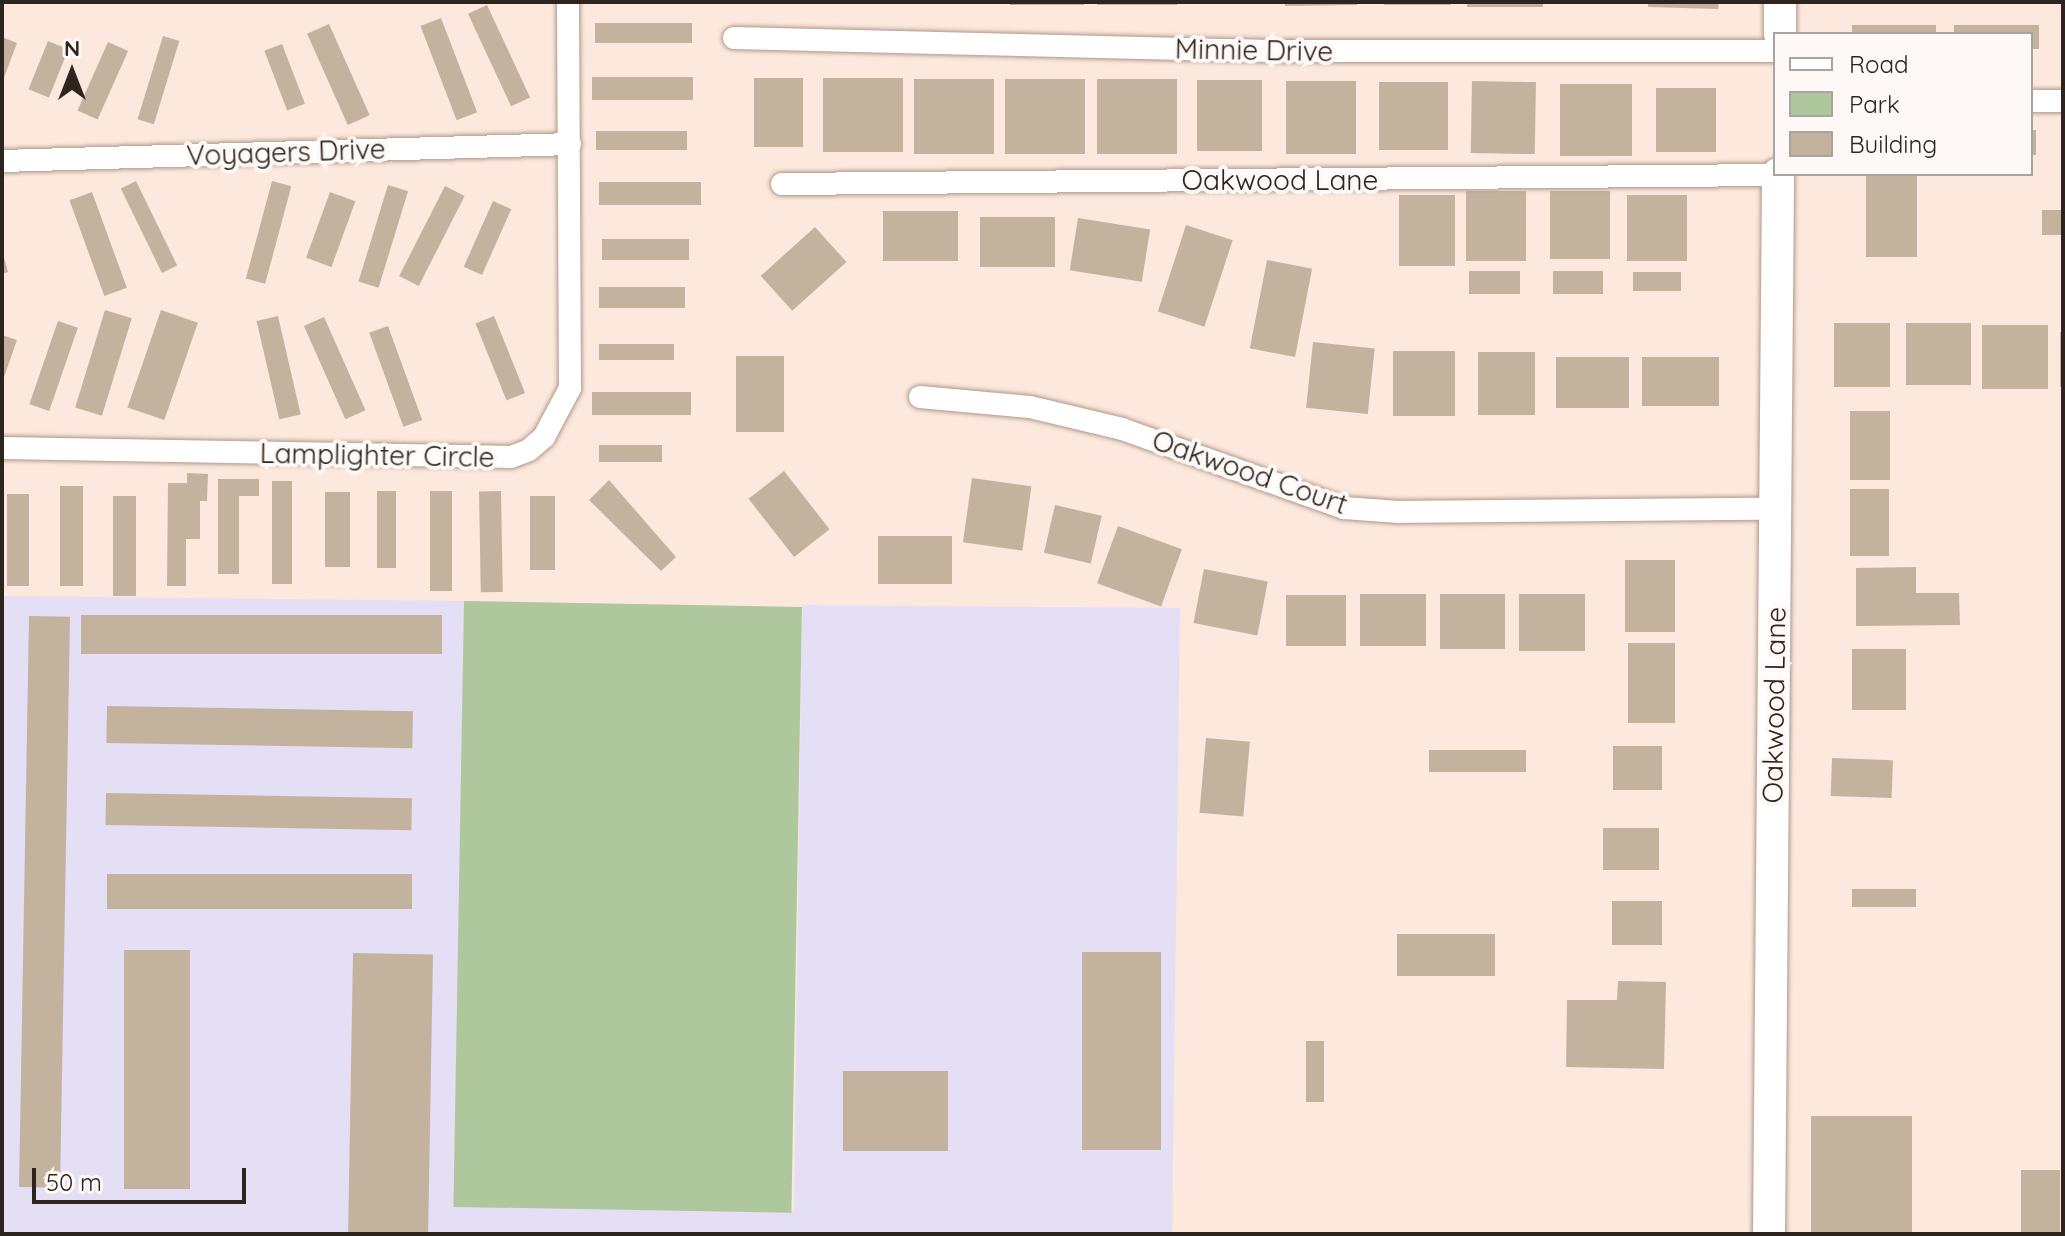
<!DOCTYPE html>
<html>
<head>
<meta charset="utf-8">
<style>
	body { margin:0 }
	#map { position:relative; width:2065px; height:1236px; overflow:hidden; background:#fce8dc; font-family:Quicksand,sans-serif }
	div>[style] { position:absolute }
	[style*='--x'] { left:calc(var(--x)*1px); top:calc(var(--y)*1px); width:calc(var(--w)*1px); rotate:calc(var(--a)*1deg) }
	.industrial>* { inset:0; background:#e4dff5 }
	.green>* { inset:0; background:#aec79d; transform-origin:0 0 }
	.building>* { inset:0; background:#c3b39e; transform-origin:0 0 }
	.roads { filter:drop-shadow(0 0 2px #af988a) drop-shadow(0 0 2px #af988a) }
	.street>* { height:22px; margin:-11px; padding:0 11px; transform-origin:11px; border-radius:11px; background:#fff }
	.secondary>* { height:32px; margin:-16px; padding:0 16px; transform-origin:16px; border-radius:16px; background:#fff }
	span { translate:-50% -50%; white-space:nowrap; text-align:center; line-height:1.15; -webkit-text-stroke:8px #fef9f6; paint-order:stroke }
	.street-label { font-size:28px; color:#2d241e }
	.frame { position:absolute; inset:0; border:4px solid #2d241e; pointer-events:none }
	.legend { position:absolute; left:1773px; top:32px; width:260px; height:144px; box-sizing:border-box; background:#fef9f6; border:2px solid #aaa4a0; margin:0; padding:10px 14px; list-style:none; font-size:24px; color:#2d241e }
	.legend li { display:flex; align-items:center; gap:16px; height:40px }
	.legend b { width:40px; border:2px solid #aaa4a0 }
	.north { position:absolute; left:32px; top:32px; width:80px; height:80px; -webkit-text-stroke:6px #fef9f6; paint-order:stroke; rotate:0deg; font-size:22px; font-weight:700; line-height:32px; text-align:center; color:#2d241e }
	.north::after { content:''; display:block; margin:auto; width:28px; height:36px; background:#2d241e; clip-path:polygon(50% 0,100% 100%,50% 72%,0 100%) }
	.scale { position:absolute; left:32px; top:1168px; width:214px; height:36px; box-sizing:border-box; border:4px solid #2d241e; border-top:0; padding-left:10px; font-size:24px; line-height:28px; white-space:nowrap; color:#2d241e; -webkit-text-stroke:6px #fef9f6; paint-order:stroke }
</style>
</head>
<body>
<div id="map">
	<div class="industrial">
		<div style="clip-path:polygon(2px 596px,464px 601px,458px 1207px,794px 1211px,802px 605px,1180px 608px,1172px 1234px,2px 1234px)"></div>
	</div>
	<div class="green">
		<div style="left:464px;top:601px;width:338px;height:606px;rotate:1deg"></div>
	</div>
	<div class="building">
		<div style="left:1010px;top:2px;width:74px;height:3px"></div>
		<div style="left:1097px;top:2px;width:80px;height:3px"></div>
		<div style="clip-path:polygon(1285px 2px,1357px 2px,1357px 5px,1285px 6px)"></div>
		<div style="left:1384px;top:2px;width:67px;height:3px"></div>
		<div style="left:1467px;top:2px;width:76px;height:5px"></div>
		<div style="clip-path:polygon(1648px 2px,1719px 2px,1718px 9px,1648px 7px)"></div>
		<div style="left:487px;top:5px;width:102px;height:21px;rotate:65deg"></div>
		<div style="left:441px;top:18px;width:101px;height:22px;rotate:69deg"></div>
		<div style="left:595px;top:23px;width:97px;height:20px"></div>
		<div style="left:329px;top:24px;width:100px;height:24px;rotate:66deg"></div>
		<div style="left:1852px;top:25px;width:84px;height:9px"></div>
		<div style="clip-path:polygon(1954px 25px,2039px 25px,2039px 49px,2031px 49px,2031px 34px,1954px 34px)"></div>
		<div style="left:163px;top:36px;width:17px;height:87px;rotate:17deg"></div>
		<div style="clip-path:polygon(2px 37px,17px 43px,2px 83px)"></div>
		<div style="left:48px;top:41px;width:22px;height:52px;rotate:22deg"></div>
		<div style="left:108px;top:42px;width:22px;height:75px;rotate:24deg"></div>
		<div style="left:282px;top:44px;width:64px;height:19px;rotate:69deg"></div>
		<div style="left:592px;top:77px;width:101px;height:23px"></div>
		<div style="left:754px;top:78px;width:49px;height:69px"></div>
		<div style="left:823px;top:78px;width:80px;height:74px"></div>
		<div style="left:914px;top:79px;width:80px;height:75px"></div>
		<div style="left:1005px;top:79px;width:80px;height:75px"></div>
		<div style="left:1097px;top:79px;width:80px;height:75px"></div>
		<div style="left:1197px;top:80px;width:65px;height:71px"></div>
		<div style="left:1286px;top:81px;width:70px;height:73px"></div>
		<div style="left:1472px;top:81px;width:64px;height:72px;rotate:1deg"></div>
		<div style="left:1379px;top:82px;width:69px;height:68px"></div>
		<div style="left:1560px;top:84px;width:72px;height:72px"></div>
		<div style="left:1656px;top:88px;width:60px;height:64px"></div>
		<div style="left:2031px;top:130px;width:5px;height:25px"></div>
		<div style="left:596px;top:131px;width:91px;height:19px"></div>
		<div style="left:1866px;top:175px;width:51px;height:82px"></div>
		<div style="left:136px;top:181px;width:94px;height:17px;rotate:64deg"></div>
		<div style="left:272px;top:181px;width:20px;height:101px;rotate:15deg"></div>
		<div style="left:599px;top:182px;width:102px;height:23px"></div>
		<div style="left:388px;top:185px;width:21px;height:101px;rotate:17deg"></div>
		<div style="left:445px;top:186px;width:22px;height:101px;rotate:27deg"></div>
		<div style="left:1466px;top:191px;width:60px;height:70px"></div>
		<div style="left:1550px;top:191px;width:60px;height:68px"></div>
		<div style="left:92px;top:192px;width:102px;height:24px;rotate:70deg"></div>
		<div style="left:330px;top:192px;width:27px;height:70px;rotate:20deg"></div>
		<div style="left:1399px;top:195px;width:56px;height:71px"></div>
		<div style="left:1627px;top:195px;width:60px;height:66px"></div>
		<div style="left:493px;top:201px;width:20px;height:72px;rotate:24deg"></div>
		<div style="left:2042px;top:210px;width:21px;height:25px"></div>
		<div style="left:883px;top:211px;width:75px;height:50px"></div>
		<div style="left:980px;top:217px;width:75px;height:50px"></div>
		<div style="left:1078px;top:218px;width:73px;height:53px;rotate:9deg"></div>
		<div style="left:1186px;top:225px;width:49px;height:91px;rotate:18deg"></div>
		<div style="left:815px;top:227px;width:47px;height:73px;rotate:48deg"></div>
		<div style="left:602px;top:239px;width:87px;height:21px"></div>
		<div style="clip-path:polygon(3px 254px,8px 272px,2px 274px,2px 255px)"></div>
		<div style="left:1267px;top:260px;width:46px;height:90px;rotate:11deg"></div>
		<div style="left:1469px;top:271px;width:51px;height:23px"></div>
		<div style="left:1553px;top:271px;width:50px;height:23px"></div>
		<div style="left:1633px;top:272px;width:48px;height:19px"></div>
		<div style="left:599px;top:287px;width:86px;height:21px"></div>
		<div style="left:105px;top:310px;width:28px;height:102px;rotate:17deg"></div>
		<div style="left:161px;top:310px;width:39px;height:103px;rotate:19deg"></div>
		<div style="left:278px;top:316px;width:101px;height:22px;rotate:77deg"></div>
		<div style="left:494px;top:316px;width:83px;height:20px;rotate:68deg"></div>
		<div style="left:324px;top:317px;width:102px;height:22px;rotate:66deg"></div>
		<div style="left:58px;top:321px;width:21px;height:88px;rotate:19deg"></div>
		<div style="left:1834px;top:323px;width:56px;height:64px"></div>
		<div style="left:1906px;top:323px;width:65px;height:62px"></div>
		<div style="left:1982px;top:325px;width:66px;height:64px"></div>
		<div style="left:388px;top:326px;width:100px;height:20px;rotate:70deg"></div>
		<div style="left:2060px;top:332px;width:3px;height:55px"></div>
		<div style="clip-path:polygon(2px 335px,17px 340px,2px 383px)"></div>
		<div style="left:1313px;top:342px;width:62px;height:66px;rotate:6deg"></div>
		<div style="left:599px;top:344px;width:75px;height:16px"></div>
		<div style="left:1393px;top:351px;width:62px;height:65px"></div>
		<div style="left:1478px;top:352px;width:57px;height:63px"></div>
		<div style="left:736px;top:356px;width:48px;height:76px"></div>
		<div style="left:1556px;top:357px;width:73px;height:51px"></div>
		<div style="left:1642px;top:357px;width:77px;height:49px"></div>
		<div style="left:592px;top:392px;width:99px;height:23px"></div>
		<div style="left:1850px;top:411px;width:40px;height:69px"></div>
		<div style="left:599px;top:445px;width:63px;height:17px"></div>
		<div style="left:784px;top:471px;width:74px;height:45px;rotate:52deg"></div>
		<div style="clip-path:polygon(187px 473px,208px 474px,207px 501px,200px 501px,200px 539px,186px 539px,186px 586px,167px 586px,168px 483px,187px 483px)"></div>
		<div style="left:972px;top:478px;width:60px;height:65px;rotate:8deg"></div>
		<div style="clip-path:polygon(218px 479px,259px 479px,259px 496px,239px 496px,239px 574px,218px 574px)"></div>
		<div style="clip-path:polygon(609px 480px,676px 557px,661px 571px,589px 500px)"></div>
		<div style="left:272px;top:481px;width:20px;height:103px"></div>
		<div style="left:60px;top:486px;width:23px;height:100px"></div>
		<div style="left:1850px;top:489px;width:39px;height:67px"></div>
		<div style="left:377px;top:491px;width:19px;height:77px"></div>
		<div style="left:430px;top:491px;width:22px;height:100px"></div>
		<div style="left:501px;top:491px;width:101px;height:22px;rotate:89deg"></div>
		<div style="left:325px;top:492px;width:25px;height:75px"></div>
		<div style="left:7px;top:494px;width:22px;height:92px"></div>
		<div style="left:113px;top:496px;width:23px;height:100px"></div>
		<div style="left:530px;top:496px;width:25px;height:74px"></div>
		<div style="left:1055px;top:505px;width:48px;height:49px;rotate:13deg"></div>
		<div style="left:1118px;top:526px;width:68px;height:61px;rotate:20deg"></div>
		<div style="left:878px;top:536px;width:74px;height:48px"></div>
		<div style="left:1625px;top:560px;width:50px;height:72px"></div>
		<div style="clip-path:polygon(1916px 567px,1916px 593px,1959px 593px,1960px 625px,1856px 626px,1856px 568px)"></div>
		<div style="left:1204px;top:569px;width:65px;height:55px;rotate:11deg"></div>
		<div style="left:1360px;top:594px;width:66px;height:52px"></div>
		<div style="left:1440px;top:594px;width:65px;height:55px"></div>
		<div style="left:1519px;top:594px;width:66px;height:57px"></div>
		<div style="left:1286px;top:595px;width:60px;height:51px"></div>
		<div style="left:81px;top:615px;width:361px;height:39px"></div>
		<div style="left:29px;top:616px;width:41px;height:571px;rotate:1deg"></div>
		<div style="left:1628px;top:643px;width:47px;height:80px"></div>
		<div style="left:1852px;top:649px;width:54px;height:61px"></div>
		<div style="left:107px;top:706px;width:306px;height:37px;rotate:1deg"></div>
		<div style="left:1206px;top:738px;width:44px;height:75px;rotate:5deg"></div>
		<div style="left:1613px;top:746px;width:49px;height:44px"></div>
		<div style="left:1429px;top:750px;width:97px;height:22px"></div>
		<div style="left:1832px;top:758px;width:61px;height:38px;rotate:2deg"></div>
		<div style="left:106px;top:793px;width:306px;height:32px;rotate:1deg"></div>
		<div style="left:1603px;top:828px;width:56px;height:42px"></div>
		<div style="left:107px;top:874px;width:305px;height:35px"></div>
		<div style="left:1852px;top:889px;width:64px;height:18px"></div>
		<div style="left:1612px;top:901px;width:50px;height:44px"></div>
		<div style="left:1397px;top:934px;width:98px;height:42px"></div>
		<div style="left:124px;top:950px;width:66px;height:239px"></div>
		<div style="left:1082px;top:952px;width:79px;height:198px"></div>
		<div style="left:353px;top:953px;width:80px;height:281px;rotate:1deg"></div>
		<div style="clip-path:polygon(1618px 981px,1666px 982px,1664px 1069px,1566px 1067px,1567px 1000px,1617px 1000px)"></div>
		<div style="left:1306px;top:1041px;width:18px;height:61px"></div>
		<div style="left:843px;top:1071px;width:105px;height:80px"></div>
		<div style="left:1811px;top:1116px;width:101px;height:118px"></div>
		<div style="left:2021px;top:1170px;width:39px;height:64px"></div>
	</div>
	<div class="roads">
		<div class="street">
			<div style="--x:734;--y:38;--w:537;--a:1.39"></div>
			<div style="--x:1271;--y:51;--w:504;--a:0"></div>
			<div style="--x:2031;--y:101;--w:31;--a:0"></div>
			<div style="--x:2;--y:161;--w:568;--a:-1.71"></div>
			<div style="--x:782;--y:184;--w:996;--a:-0.52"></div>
			<div style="--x:920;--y:397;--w:110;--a:5.2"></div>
			<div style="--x:1030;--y:407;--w:95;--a:13.4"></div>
			<div style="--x:1122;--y:429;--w:236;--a:19.6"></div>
			<div style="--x:1344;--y:508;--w:55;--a:4.2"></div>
			<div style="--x:1399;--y:512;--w:377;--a:-0.5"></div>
			<div style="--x:2;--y:448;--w:509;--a:1.01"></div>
			<div style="--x:511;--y:457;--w:19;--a:-21"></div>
			<div style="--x:529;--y:450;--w:20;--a:-41"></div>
			<div style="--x:544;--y:437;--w:55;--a:-62"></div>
			<div style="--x:570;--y:388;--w:386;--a:-90.3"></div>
		</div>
		<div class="secondary">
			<div style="--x:1780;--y:34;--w:32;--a:-90"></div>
			<div style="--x:1769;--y:1234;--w:1060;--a:-89.51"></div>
		</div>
	</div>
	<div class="street-label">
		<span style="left:1254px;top:50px;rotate:1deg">Minnie Drive</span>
		<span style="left:286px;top:152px;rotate:-2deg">Voyagers Drive</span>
		<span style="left:1280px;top:180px">Oakwood Lane</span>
		<span style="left:377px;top:455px;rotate:1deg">Lamplighter Circle</span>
		<span style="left:1250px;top:472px;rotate:19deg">Oakwood Court</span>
		<span style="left:1774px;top:705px;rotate:-89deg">Oakwood Lane</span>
	</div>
	<div class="frame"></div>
	<ul class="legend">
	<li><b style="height:10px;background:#fff"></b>Road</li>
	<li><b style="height:22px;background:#aec79d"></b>Park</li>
	<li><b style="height:22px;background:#c3b39e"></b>Building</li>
	</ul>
	<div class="north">N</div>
	<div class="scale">50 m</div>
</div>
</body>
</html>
